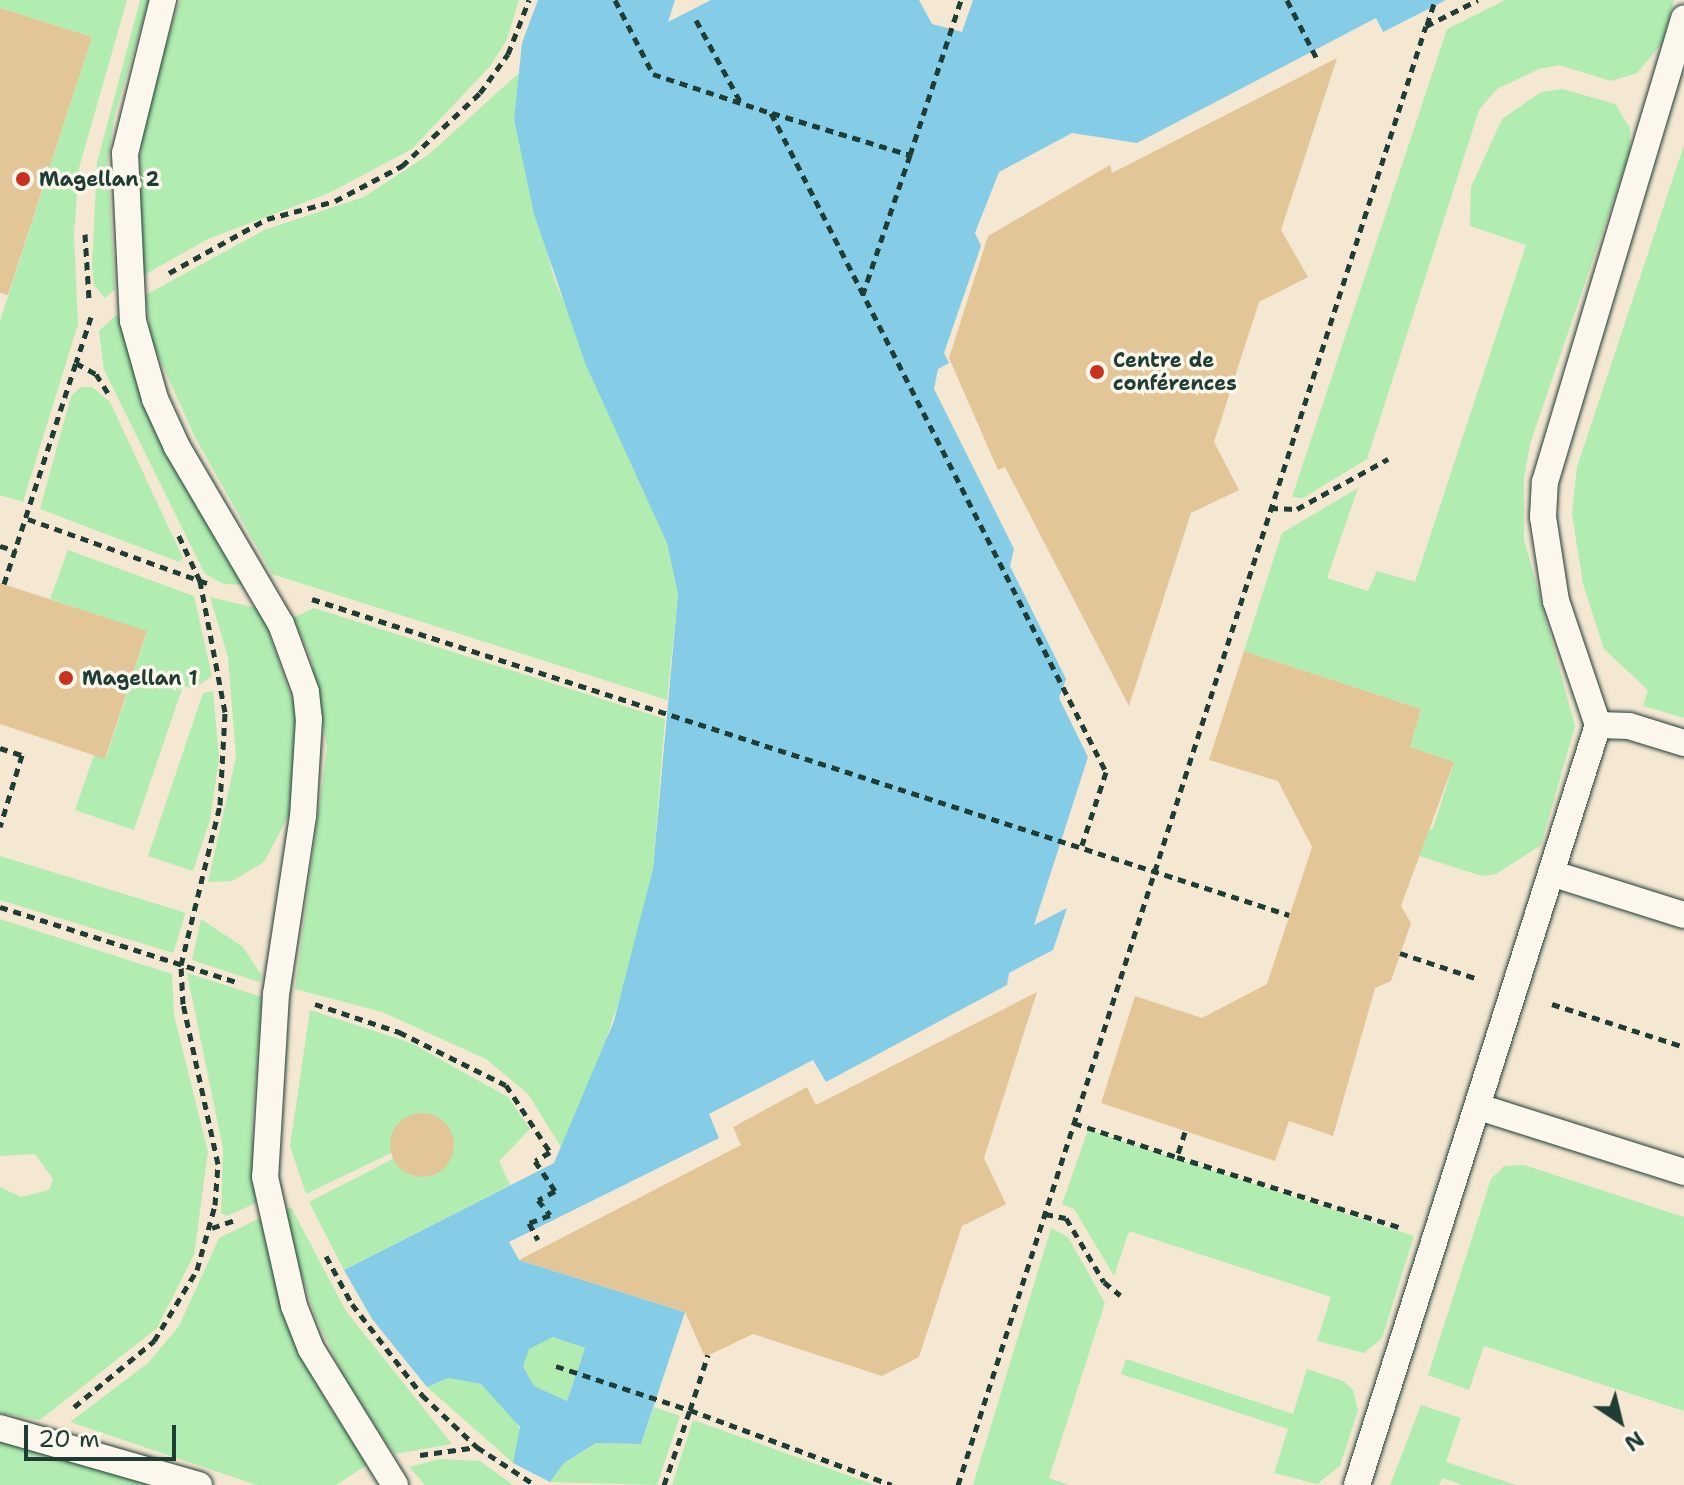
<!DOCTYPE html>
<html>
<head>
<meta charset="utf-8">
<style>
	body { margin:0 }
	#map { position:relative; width:1684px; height:1485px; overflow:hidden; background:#fbf7ec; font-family:"Shantell Sans",sans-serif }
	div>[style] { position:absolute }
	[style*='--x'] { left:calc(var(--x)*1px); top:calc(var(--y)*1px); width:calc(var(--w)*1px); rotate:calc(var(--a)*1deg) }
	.built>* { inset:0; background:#f4e8d2; transform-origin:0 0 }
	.green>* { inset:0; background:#b1ecb1; transform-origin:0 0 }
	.water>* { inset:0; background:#85cde7 }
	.building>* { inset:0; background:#e3c697 }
	.round { border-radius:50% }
	.path>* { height:5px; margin-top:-2.5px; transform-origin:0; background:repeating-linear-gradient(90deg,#1f3d34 0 8px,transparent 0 14px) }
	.roads { filter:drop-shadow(0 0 2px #1f3d34) drop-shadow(0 0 2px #1f3d34) }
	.lane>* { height:26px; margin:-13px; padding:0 13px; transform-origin:13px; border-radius:13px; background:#fbf7ec }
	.dots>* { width:22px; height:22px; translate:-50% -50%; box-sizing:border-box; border:4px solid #fbf7ec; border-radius:50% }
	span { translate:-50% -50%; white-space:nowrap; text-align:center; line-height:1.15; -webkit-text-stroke:7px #fbf7ec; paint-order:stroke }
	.poi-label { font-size:20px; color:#1f3d34; font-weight:700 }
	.left { translate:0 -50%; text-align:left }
	.north { position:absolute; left:1580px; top:1381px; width:80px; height:80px; -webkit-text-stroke:6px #fbf7ec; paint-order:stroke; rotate:145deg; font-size:22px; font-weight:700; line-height:32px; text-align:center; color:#1f3d34 }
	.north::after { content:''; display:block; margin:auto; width:28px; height:36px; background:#1f3d34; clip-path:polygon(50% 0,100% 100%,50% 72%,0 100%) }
	.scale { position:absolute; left:24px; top:1425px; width:152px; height:36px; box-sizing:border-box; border:4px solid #1f3d34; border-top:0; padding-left:10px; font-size:24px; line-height:28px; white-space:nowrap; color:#1f3d34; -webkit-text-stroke:6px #fbf7ec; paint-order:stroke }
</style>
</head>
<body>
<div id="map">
	<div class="built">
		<div style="left:0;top:0;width:1684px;height:1485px"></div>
	</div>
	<div class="green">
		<div style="clip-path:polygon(0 0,127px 0,79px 168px,74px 234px,78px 324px,23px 502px,0 495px,0 321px,92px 37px,0 8px)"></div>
		<div style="clip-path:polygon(140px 0,149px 0,114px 118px,108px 161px,115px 289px,105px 298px,94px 285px,92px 266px,97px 163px)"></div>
		<div style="clip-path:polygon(180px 0,519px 0,507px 39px,491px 65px,412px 149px,329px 193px,208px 239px,139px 278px,141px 121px)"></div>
		<div style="clip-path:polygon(1505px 0,1674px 0,1663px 42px,1637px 73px,1611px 81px,1559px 65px,1539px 69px,1497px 89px,1479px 110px,1367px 459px,1303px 498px,1292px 497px,1447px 29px)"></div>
		<div style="clip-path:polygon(519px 73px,514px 119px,554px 279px,667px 543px,678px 594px,667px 700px,272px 574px,195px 437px,151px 340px,146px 295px,264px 230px,364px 197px,428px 155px)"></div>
		<div style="clip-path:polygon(1563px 89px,1615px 104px,1630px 128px,1630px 151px,1530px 444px,1524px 478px,1524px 539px,1575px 726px,1541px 845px,1496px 874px,1482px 876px,1416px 855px,1423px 833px,1433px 828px,1454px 762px,1410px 747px,1421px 709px,1244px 651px,1282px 533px,1358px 488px,1327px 578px,1368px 591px,1377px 571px,1415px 582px,1526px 245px,1470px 226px,1471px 187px,1502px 119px,1541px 92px)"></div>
		<div style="clip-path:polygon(1684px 145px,1684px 718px,1643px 706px,1648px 690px,1604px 649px,1583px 584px,1572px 514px,1577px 467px)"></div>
		<div style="clip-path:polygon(116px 315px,121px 320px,249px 585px,224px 584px,205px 574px,104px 370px,99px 331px)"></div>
		<div style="clip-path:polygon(81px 387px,92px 387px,110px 402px,183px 558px,179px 562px,40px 509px,71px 396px)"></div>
		<div style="clip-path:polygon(68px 550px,194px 596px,212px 676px,194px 689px,183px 686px,134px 830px,75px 810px,94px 755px,106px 758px,147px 632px,50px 599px)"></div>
		<div style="clip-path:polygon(210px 597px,260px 609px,294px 704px,299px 762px,291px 811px,264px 862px,232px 881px,208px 882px,236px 757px,228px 657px)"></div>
		<div style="clip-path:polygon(314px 608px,665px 719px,653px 869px,638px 945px,590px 1087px,561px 1147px,528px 1094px,486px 1059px,382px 1012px,295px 989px,327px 747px,311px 658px,293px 618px)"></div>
		<div style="clip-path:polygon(213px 691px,219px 759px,210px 820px,193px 871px,148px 856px,203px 693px)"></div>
		<div style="left:0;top:856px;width:194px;height:42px;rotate:17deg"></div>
		<div style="clip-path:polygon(0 919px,172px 974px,174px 1015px,208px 1152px,194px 1255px,157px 1328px,40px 1420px,0 1413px,0 1187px,21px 1197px,49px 1190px,53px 1179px,35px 1154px,0 1156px)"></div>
		<div style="clip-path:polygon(201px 919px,243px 947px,262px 976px,259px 982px,192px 960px)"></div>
		<div style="clip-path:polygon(187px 973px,262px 997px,252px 1125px,256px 1203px,227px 1216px,221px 1213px,223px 1149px)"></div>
		<div style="clip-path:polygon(310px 1010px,411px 1043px,508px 1097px,530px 1129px,499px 1161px,510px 1185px,344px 1270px,309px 1202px,393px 1159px,412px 1176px,438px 1173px,454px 1143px,434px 1116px,408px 1117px,391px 1136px,391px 1153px,306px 1194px,290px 1146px)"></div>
		<div style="clip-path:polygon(1088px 1130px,1414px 1236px,1382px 1338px,1364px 1353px,1317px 1341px,1331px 1297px,1129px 1231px,1114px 1276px,1074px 1209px,1062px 1204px)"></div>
		<div style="clip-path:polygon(1524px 1165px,1684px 1217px,1684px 1411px,1484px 1346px,1469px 1390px,1428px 1375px,1491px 1179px,1504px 1166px)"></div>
		<div style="clip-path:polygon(291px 1207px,346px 1311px,452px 1444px,395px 1454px,386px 1442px,347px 1382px,315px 1316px,294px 1251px,285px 1210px)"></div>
		<div style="clip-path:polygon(260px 1218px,282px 1310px,323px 1396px,367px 1465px,336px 1485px,257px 1485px,70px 1422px,148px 1363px,179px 1326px,219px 1238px)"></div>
		<div style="clip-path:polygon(1051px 1228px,1068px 1237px,1105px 1303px,1049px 1478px,1069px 1485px,973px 1485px)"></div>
		<div style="clip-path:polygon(553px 1337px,585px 1348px,567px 1401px,534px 1386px,523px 1366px,528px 1349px)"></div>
		<div style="clip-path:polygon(1126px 1359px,1293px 1414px,1307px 1369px,1343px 1381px,1353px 1390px,1358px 1410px,1340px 1466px,1317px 1484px,1274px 1473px,1288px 1429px,1121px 1374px)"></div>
		<div style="clip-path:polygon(448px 1378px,481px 1384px,515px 1418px,522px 1436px,513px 1463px,427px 1387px)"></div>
		<div style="clip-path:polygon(1421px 1405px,1461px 1418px,1446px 1462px,1516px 1485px,1463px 1485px,1442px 1478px,1439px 1485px,1390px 1485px)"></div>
		<div style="clip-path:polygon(654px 1407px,680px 1416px,657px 1485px,550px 1482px,564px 1463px,597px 1443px,641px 1444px)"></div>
		<div style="clip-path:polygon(693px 1420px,875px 1485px,672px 1485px)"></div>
		<div style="clip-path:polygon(0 1438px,162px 1485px,0 1485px)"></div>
		<div style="clip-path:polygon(440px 1459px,480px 1461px,513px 1485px,425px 1485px,409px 1467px)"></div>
	</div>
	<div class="water">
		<div style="clip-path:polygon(evenodd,538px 0,675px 0,668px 22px,711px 0,919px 0,932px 24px,962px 32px,973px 0,1446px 0,1383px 32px,1376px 18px,1137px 143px,1072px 133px,999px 172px,975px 233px,981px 246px,944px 353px,949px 363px,938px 369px,934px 389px,1014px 549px,1010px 566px,1066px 679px,1059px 698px,1088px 757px,1034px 925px,1067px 908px,1053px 950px,1009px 973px,1007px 985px,826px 1082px,813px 1060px,709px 1114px,719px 1138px,509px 1242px,519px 1260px,685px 1312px,641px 1444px,596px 1443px,564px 1463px,550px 1482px,513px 1463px,520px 1427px,481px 1384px,448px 1378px,427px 1387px,372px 1319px,344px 1270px,554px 1163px,614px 1021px,653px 869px,678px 594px,667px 543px,585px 363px,534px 214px,514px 119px,522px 43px,538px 0,553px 1337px,585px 1348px,567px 1401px,534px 1386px,523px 1366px,529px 1349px,553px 1337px)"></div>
	</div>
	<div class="building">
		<div style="clip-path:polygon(0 8px,92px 37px,8px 295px,0 293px)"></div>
		<div style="clip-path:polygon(1337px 58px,1281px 230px,1308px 277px,1259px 302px,1214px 442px,1239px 490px,1191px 513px,1129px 706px,1005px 467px,998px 470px,949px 358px,988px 236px,1110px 165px,1112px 173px)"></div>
		<div style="clip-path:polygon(0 583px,147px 631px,105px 759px,0 724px)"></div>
		<div style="clip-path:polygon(1244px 651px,1421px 709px,1410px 747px,1454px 762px,1401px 906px,1411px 923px,1391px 981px,1375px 988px,1333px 1136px,1289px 1121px,1275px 1161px,1101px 1103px,1135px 996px,1202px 1018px,1267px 984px,1312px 847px,1278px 781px,1209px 760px)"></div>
		<div style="clip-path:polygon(1037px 992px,984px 1158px,1006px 1204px,962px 1226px,919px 1357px,882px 1376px,753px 1334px,705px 1357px,685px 1312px,519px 1260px,741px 1145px,733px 1127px,807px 1087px,816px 1105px)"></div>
		<div class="round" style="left:390px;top:1113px;width:64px;height:64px"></div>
	</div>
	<div class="path">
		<div style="--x:615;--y:0;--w:83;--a:62.8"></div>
		<div style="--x:653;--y:74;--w:124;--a:18.3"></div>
		<div style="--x:771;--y:113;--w:739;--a:63.05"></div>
		<div style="--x:1106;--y:772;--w:77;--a:108.2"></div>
		<div style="--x:1287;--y:0;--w:66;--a:63"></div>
		<div style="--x:696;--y:20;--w:92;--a:61.5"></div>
		<div style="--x:1427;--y:25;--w:26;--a:-72"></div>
		<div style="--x:772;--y:113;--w:144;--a:16.9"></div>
		<div style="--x:910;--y:155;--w:150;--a:108.7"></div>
		<div style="--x:910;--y:155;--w:163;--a:-71.8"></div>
		<div style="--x:85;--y:234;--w:66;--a:86.5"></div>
		<div style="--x:169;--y:273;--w:112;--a:-28.9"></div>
		<div style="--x:267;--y:219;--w:70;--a:-14.8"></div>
		<div style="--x:335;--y:201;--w:76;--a:-27.6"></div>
		<div style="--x:402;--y:166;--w:107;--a:-43.1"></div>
		<div style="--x:480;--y:93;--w:48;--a:-54.3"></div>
		<div style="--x:508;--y:54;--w:58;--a:-68.7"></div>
		<div style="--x:91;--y:317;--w:48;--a:108.1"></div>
		<div style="--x:76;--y:363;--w:23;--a:29"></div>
		<div style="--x:96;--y:374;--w:26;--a:58"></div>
		<div style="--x:1270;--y:508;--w:27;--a:2"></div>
		<div style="--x:1297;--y:509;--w:104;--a:-28.8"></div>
		<div style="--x:28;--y:519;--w:195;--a:19.7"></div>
		<div style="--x:0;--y:546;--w:17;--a:17"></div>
		<div style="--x:4;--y:584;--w:232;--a:-72"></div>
		<div style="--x:312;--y:599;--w:1027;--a:17.92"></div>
		<div style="--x:0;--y:748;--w:23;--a:18"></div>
		<div style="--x:22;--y:755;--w:75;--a:107"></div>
		<div style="--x:0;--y:907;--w:251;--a:17.6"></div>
		<div style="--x:1400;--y:953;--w:82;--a:18.4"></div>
		<div style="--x:315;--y:1004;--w:89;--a:18.4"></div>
		<div style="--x:399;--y:1032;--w:119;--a:26.4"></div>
		<div style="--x:506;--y:1085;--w:80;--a:56.7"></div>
		<div style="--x:550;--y:1152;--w:17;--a:149"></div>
		<div style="--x:535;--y:1161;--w:36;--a:56"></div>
		<div style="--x:555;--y:1191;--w:19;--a:152"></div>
		<div style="--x:538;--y:1200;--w:19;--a:51"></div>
		<div style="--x:550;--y:1215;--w:22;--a:159"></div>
		<div style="--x:529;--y:1223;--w:19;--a:62"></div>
		<div style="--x:1552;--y:1004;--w:139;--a:18"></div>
		<div style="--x:1074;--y:1123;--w:108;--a:18.3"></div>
		<div style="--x:1185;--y:1132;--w:26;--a:108"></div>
		<div style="--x:1177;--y:1157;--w:233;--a:17.5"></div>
		<div style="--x:1045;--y:1214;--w:21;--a:11"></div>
		<div style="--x:1066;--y:1218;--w:74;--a:59.3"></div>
		<div style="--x:1104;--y:1282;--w:21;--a:39"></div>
		<div style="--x:212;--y:1228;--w:24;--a:-19"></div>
		<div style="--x:326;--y:1256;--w:55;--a:61.6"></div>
		<div style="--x:352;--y:1304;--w:115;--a:52.4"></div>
		<div style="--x:422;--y:1395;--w:76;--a:43.4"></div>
		<div style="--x:477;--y:1447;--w:69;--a:33.2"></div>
		<div style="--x:556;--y:1366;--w:141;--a:18.2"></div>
		<div style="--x:690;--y:1410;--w:58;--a:-71.9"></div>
		<div style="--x:74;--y:1407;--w:104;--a:-39.5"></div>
		<div style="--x:154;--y:1341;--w:83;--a:-58.8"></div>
		<div style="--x:197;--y:1270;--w:67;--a:-74.5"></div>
		<div style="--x:215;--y:1205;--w:41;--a:-85.8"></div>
		<div style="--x:218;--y:1164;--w:164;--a:-102.3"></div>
		<div style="--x:183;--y:1004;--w:39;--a:-93"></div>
		<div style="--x:181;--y:965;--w:165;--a:-76.3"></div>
		<div style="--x:220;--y:805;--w:93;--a:-86.9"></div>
		<div style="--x:225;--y:712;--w:133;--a:-100.8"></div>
		<div style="--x:200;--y:581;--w:52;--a:-115.1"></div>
		<div style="--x:420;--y:1455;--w:58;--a:-8"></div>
		<div style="--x:664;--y:1485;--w:79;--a:-70.9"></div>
		<div style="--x:690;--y:1410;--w:215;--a:20.4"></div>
		<div style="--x:958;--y:1485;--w:1532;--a:-72.22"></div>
		<div style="--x:1426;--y:26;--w:58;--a:-26.6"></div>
	</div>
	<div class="roads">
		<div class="lane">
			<div style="--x:163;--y:0;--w:158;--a:103.9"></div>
			<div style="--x:125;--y:153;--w:168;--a:87.3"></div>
			<div style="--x:133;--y:321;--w:81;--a:74.2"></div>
			<div style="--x:155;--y:399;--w:53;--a:65.4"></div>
			<div style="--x:177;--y:447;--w:205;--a:59.6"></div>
			<div style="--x:281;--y:624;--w:72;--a:69.8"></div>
			<div style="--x:306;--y:692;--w:27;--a:84"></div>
			<div style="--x:309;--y:719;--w:97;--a:93.5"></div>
			<div style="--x:303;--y:816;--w:180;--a:98.6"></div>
			<div style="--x:276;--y:994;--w:183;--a:93.4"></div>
			<div style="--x:265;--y:1177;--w:132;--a:77.3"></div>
			<div style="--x:294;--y:1306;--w:46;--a:68.4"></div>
			<div style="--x:311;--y:1349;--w:160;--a:58.3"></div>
			<div style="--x:1598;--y:725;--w:131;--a:-108.7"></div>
			<div style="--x:1556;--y:601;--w:85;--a:-98.8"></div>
			<div style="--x:1543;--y:517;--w:35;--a:-87"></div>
			<div style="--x:1545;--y:482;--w:484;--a:-73.3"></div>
			<div style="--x:1554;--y:874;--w:136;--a:17.5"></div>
			<div style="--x:1479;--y:1107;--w:215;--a:17.6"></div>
			<div style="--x:0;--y:1428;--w:207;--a:16"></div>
			<div style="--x:1357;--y:1485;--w:797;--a:-72.41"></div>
			<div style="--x:1598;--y:725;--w:31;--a:2"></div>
			<div style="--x:1629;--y:726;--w:58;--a:17.2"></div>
		</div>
	</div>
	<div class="dots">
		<div style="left:23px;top:179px;background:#c8321e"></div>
		<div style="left:1097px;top:372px;background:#c8321e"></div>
		<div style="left:66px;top:678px;background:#c8321e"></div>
	</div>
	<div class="poi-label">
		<span class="left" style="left:39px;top:179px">Magellan 2</span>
		<span class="left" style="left:1113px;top:372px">Centre de<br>conférences</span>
		<span class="left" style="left:82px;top:678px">Magellan 1</span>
	</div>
	<div class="north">N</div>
	<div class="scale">20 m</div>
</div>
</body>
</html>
